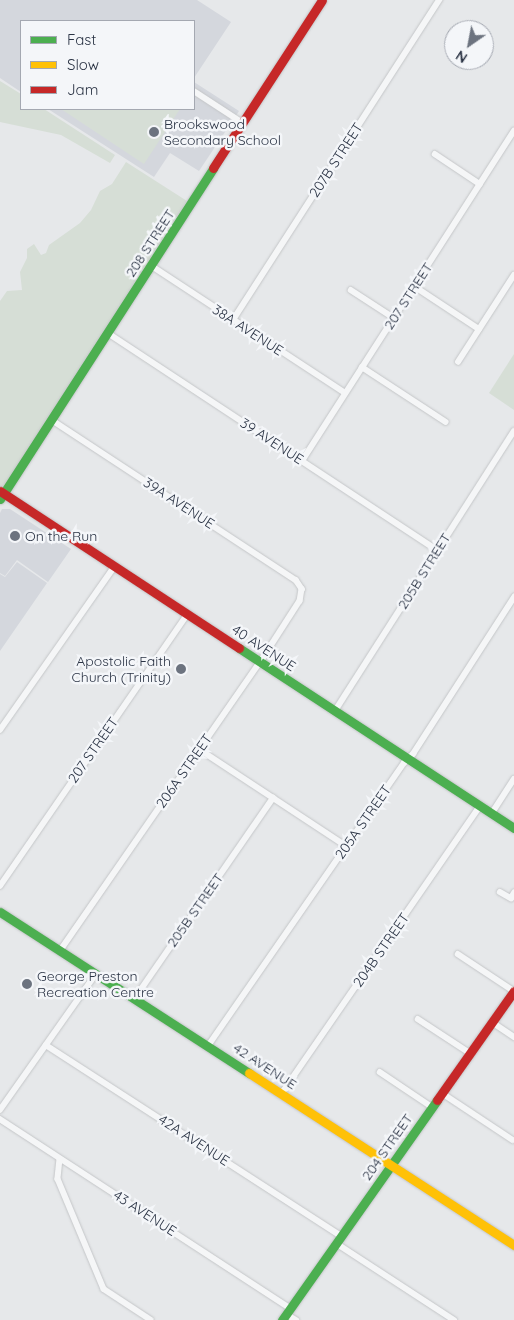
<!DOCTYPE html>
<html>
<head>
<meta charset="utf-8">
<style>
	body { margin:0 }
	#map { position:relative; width:514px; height:1320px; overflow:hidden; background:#e6e8ea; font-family:Quicksand,sans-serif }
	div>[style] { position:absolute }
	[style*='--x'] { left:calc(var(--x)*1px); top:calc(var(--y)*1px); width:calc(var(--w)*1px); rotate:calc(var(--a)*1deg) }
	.built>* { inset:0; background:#d4d7dd }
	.green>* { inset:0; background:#d6ded6 }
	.roads { filter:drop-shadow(0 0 1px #c4c6c8) drop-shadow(0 0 1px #c4c6c8) }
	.street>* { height:5.5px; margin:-2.75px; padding:0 2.75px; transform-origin:2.75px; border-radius:2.75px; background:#f5f6f7 }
	.fast>* { height:9px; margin:-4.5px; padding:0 4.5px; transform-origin:4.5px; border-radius:4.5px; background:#4caf50 }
	.slow>* { height:9px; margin:-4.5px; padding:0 4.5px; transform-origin:4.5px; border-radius:4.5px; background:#ffc107 }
	.jam>* { height:9px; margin:-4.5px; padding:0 4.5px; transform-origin:4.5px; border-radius:4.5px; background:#c62828 }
	.dots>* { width:14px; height:14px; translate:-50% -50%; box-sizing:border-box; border:2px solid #f4f6f9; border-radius:50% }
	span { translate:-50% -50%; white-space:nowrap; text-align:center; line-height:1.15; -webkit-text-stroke:5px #f4f6f9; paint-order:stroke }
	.poi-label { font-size:14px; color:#2b3445 }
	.left { translate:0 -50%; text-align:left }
	.right { translate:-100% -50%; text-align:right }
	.street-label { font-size:14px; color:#2b3445 }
	.legend { position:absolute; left:20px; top:20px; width:175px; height:90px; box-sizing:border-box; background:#f4f6f9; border:1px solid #a4a8b1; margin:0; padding:6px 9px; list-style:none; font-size:15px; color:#2b3445 }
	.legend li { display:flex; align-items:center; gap:10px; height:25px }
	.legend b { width:25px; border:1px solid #a4a8b1 }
	.north { position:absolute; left:444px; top:20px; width:50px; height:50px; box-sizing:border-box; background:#f4f6f9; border:1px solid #a4a8b1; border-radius:50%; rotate:213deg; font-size:14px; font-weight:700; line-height:20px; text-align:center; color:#2b3445 }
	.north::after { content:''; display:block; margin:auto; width:18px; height:22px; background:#6c737f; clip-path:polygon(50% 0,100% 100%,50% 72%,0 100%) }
</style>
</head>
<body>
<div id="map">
	<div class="built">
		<div style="clip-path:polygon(0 0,197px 0,231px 22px,194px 78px,194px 21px,21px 21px,21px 92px,0 78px)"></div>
		<div style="clip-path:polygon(194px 82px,239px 111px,199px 171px,170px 153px,154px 177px,48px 109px,194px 109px)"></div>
		<div style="clip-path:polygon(2px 509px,10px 509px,71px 549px,48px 582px,17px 560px,5px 576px,0 573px,0 513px)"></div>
		<div style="clip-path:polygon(17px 562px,47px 583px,0 651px,0 574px,5px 577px)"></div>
	</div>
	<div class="green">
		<div style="clip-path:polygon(0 81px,21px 94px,21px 109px,44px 109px,115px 155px,110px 163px,61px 135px,0 122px)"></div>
		<div style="clip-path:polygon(61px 109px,180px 109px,144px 164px)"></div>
		<div style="clip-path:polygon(126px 162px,187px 201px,2px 489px,0 488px,0 301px,7px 291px,22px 290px,20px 272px,27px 258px,27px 249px,34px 244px,41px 255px,46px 253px,49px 245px,80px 223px,91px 210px,100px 191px,112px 184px)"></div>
		<div style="clip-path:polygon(514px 354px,514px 410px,489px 393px)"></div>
	</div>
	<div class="roads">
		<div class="street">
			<div style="--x:194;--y:91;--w:59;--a:33.1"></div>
			<div style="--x:435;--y:154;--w:54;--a:33.7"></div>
			<div style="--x:152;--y:266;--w:231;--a:33.3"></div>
			<div style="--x:414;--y:286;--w:78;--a:33.5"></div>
			<div style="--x:351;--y:290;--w:51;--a:33.1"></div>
			<div style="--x:233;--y:320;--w:381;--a:-57.2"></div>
			<div style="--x:108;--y:333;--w:394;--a:33.4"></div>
			<div style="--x:458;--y:362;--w:103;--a:-57.2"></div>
			<div style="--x:362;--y:367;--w:100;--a:33.2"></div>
			<div style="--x:52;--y:420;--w:292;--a:33.3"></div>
			<div style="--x:296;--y:580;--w:11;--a:56"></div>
			<div style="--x:302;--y:589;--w:12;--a:99"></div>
			<div style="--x:300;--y:601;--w:67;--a:122.7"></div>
			<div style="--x:264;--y:657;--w:356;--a:124.7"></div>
			<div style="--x:302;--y:461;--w:392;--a:-57.3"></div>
			<div style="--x:335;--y:711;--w:332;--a:-57.4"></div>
			<div style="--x:0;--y:730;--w:199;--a:-55"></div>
			<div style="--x:199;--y:749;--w:176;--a:33.4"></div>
			<div style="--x:492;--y:813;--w:40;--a:-57.1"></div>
			<div style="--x:0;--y:886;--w:329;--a:-55.4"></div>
			<div style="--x:500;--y:892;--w:13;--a:29"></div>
			<div style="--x:511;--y:898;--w:6;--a:-59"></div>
			<div style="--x:458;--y:954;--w:67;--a:33.5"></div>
			<div style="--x:135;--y:998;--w:243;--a:-55.4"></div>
			<div style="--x:418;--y:1019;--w:62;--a:33.2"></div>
			<div style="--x:492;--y:1022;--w:27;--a:34"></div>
			<div style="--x:46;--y:1045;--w:351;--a:32.9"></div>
			<div style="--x:208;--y:1046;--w:344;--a:-55.3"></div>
			<div style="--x:404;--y:763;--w:13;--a:-45"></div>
			<div style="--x:413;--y:754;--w:187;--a:-57.2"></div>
			<div style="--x:380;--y:1072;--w:63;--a:33.9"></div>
			<div style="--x:282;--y:1093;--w:349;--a:-55.4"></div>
			<div style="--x:442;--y:1093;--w:85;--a:33.5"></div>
			<div style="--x:0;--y:1110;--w:166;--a:-54.8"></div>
			<div style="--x:0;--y:1119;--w:346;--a:33.1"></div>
			<div style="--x:60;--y:1159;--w:20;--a:96"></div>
			<div style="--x:58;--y:1179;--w:119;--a:67.3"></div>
			<div style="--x:104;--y:1289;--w:56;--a:33.4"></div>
			<div style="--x:336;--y:1243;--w:141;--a:33.1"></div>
			<div style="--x:286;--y:1314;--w:12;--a:31"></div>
		</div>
		<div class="fast">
			<div style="--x:0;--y:499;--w:394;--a:-57.2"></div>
			<div style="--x:239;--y:648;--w:329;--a:33.2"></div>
			<div style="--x:0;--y:912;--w:297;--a:32.9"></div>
			<div style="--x:282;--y:1320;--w:269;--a:-54.8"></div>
		</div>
		<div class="slow">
			<div style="--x:249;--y:1073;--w:316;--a:33"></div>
		</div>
		<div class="jam">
			<div style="--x:213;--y:168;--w:200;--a:-57"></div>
			<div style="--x:0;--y:491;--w:286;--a:33.3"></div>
			<div style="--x:437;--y:1100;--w:133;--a:-54.8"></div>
		</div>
	</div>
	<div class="dots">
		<div style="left:154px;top:132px;background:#6c737f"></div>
		<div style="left:15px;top:536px;background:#6c737f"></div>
		<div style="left:181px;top:669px;background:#6c737f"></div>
		<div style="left:27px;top:984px;background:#6c737f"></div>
	</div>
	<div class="poi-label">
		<span class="left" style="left:164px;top:132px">Brookswood<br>Secondary School</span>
		<span class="left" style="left:25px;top:536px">On the Run</span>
		<span class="right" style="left:171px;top:669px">Apostolic Faith<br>Church (Trinity)</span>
		<span class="left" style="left:37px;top:984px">George Preston<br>Recreation Centre</span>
	</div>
	<div class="street-label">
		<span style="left:336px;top:160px;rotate:-57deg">207B STREET</span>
		<span style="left:150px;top:243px;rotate:-57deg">208 STREET</span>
		<span style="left:408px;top:296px;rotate:-57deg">207 STREET</span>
		<span style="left:248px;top:330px;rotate:33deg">38A AVENUE</span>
		<span style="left:272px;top:441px;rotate:33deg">39 AVENUE</span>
		<span style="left:179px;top:503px;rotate:33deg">39A AVENUE</span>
		<span style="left:424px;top:571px;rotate:-58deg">205B STREET</span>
		<span style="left:264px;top:648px;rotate:33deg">40 AVENUE</span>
		<span style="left:93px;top:750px;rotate:-55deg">207 STREET</span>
		<span style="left:184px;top:771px;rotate:-55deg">206A STREET</span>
		<span style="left:363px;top:822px;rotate:-55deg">205A STREET</span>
		<span style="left:195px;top:910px;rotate:-55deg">205B STREET</span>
		<span style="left:381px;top:950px;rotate:-55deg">204B STREET</span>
		<span style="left:265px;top:1066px;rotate:33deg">42 AVENUE</span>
		<span style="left:194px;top:1140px;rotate:33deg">42A AVENUE</span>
		<span style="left:387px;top:1147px;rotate:-55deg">204 STREET</span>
		<span style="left:145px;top:1213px;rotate:33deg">43 AVENUE</span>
	</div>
	<ul class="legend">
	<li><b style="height:6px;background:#4caf50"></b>Fast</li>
	<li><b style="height:6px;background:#ffc107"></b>Slow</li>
	<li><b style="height:6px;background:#c62828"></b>Jam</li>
	</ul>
	<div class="north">N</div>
</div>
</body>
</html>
